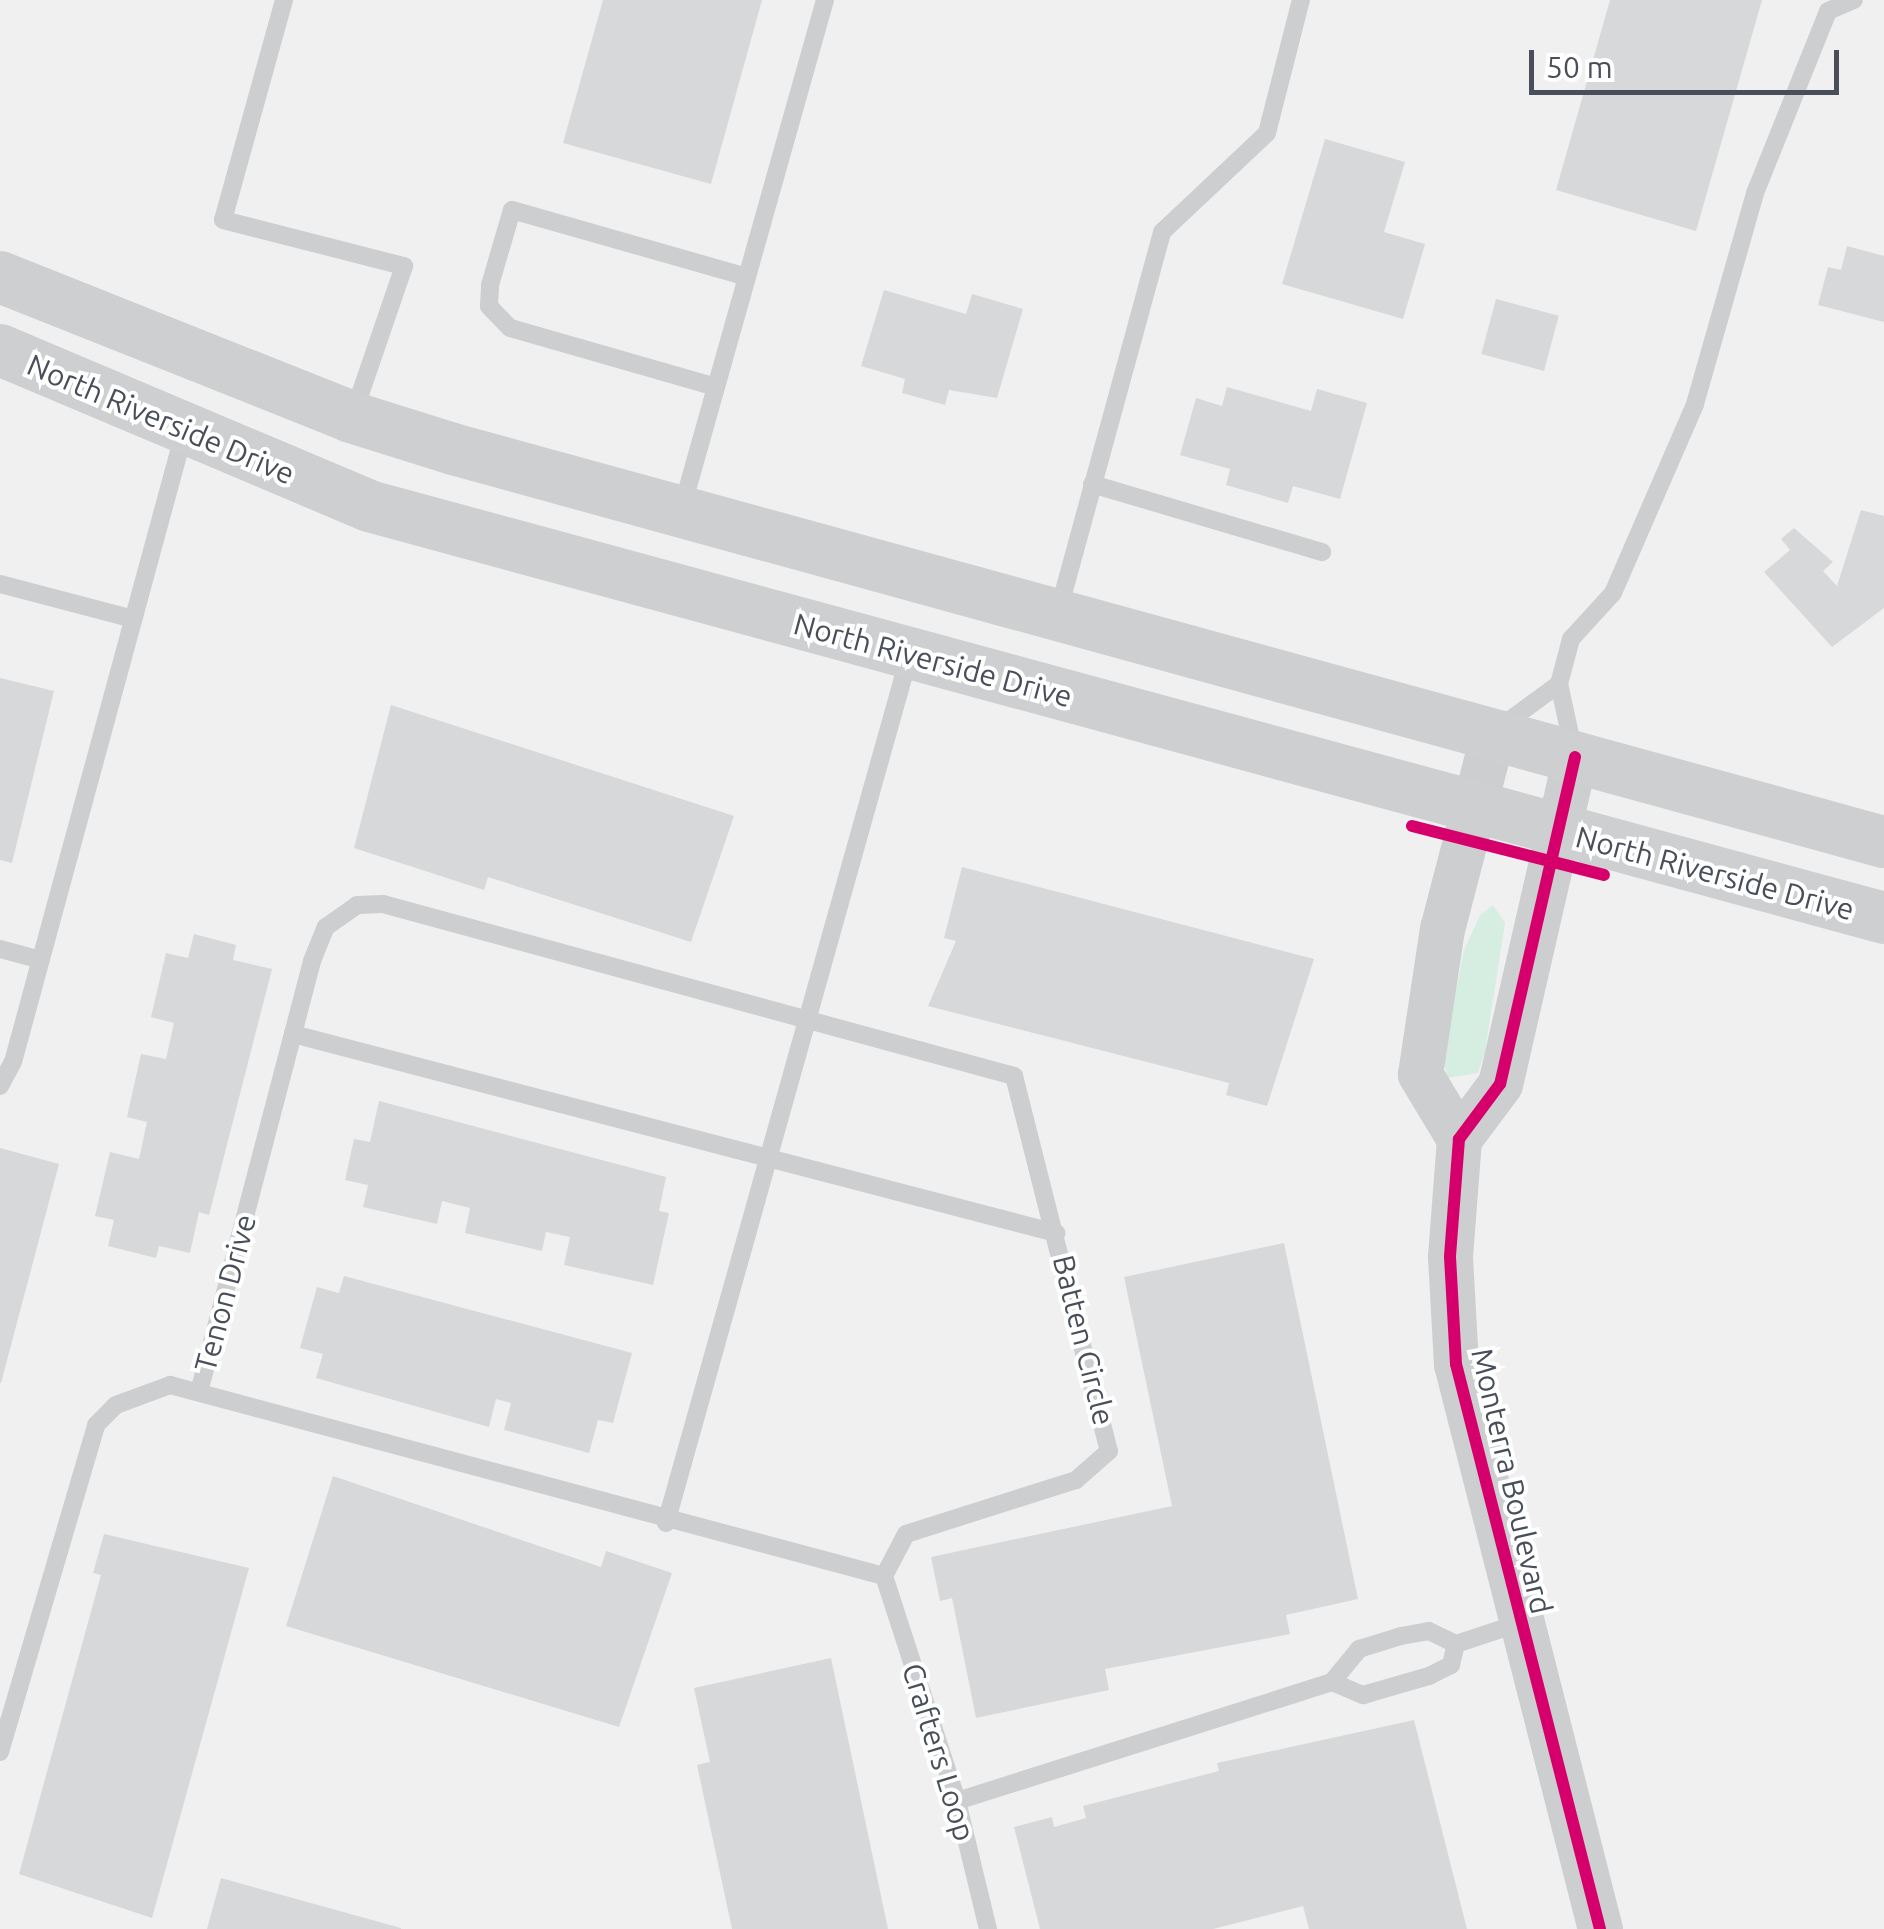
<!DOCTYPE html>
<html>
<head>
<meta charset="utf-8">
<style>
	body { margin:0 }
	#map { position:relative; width:1884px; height:1929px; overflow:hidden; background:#f0f0f0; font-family:Ubuntu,sans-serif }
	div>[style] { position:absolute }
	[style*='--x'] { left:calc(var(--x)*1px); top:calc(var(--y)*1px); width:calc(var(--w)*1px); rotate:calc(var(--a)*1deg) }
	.green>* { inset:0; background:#d6ede2 }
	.building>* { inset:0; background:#d7d8da; transform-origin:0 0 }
	.service>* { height:18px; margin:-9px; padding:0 9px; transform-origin:9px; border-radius:9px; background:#ccced0 }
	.tertiary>* { height:45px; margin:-22.5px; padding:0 22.5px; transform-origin:22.5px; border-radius:22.5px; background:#ccced0 }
	.secondary>* { height:52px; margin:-26px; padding:0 26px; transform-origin:26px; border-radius:26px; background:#cdcfd1 }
	.cycleway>* { height:12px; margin:-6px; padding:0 6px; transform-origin:6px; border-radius:6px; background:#d6006c }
	span { translate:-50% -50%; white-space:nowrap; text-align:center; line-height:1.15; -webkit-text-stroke:8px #fff; paint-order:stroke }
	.street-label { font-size:30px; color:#494f5a }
	.scale { position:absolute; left:1529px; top:50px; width:310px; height:45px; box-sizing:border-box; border:5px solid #494f5a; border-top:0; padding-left:12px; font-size:30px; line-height:35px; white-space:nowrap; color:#494f5a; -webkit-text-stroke:8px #fff; paint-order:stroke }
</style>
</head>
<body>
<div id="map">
	<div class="green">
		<div style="clip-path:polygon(1493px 905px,1505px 923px,1485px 1051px,1478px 1073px,1447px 1078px,1443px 1056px,1464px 950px,1480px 915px)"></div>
	</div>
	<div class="building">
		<div style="clip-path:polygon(603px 0,762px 0,711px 184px,563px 143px)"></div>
		<div style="clip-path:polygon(1610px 0,1762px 0,1696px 231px,1556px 190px)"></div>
		<div style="clip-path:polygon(1325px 139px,1405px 162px,1384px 232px,1425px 244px,1403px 319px,1282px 284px)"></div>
		<div style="clip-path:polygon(1847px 246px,1884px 256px,1884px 322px,1818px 305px,1828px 267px,1841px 270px)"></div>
		<div style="clip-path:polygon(884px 290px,966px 314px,972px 294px,1023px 309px,997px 398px,949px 390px,945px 405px,902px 393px,905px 379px,861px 366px)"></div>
		<div style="left:1496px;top:299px;width:65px;height:57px;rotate:15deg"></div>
		<div style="clip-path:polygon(1227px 387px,1311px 411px,1317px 389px,1367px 403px,1340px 499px,1293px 486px,1288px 503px,1226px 485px,1230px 469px,1180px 455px,1196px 398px,1222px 406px)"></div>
		<div style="clip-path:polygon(1861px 510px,1884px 516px,1884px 608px,1832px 647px,1764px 572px,1790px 550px,1781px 539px,1794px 528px,1833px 562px,1823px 571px,1837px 586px)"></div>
		<div style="clip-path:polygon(0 678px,54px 691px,12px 863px,0 860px)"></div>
		<div style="clip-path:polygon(391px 705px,734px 816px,691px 942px,488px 877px,484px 890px,354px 848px)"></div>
		<div style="clip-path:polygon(962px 867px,1314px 959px,1267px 1106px,1226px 1095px,1229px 1083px,928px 1006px,956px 941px,944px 938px)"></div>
		<div style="clip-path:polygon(194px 934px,236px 945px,233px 960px,272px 969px,209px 1215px,199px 1212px,190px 1253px,159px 1246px,156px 1258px,108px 1246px,114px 1220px,95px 1216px,110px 1152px,139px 1159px,147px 1122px,127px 1117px,141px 1054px,166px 1059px,174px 1023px,151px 1017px,166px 953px,188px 958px)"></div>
		<div style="clip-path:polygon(379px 1101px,666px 1177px,659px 1211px,669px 1213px,653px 1285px,564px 1265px,570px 1237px,546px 1232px,542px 1251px,465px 1233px,470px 1208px,442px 1201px,437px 1224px,363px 1207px,368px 1185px,345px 1180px,354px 1139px,370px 1142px)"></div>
		<div style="clip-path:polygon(0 1148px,59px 1164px,1px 1383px,0 1383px)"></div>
		<div style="clip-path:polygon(1284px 1243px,1358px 1599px,1286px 1615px,1290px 1634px,1105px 1669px,1109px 1690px,976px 1718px,952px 1598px,940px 1601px,931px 1557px,1172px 1506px,1124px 1277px)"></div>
		<div style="clip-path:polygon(344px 1276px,632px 1353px,613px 1423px,598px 1420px,589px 1453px,504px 1430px,511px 1403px,496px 1399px,489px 1427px,316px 1378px,323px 1354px,300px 1348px,317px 1287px,339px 1293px)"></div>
		<div style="clip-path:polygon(333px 1476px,601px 1567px,606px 1551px,672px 1573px,619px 1727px,286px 1626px)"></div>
		<div style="clip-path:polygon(104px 1534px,249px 1568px,152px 1918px,19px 1874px,101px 1575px,93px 1573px)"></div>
		<div style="clip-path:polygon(831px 1658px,888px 1929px,732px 1929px,697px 1765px,710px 1762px,694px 1688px)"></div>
		<div style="clip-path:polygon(1414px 1720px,1467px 1929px,1309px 1929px,1303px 1906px,1213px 1929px,1040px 1929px,1014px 1827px,1052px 1817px,1054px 1827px,1086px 1818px,1083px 1806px,1219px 1771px,1217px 1763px)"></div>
		<div style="clip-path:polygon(221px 1878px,401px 1928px,401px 1929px,207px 1929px)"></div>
	</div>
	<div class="service">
		<div style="--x:284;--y:0;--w:228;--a:105.5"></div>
		<div style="--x:223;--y:220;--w:187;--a:14.3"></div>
		<div style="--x:404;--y:266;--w:154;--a:108.9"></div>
		<div style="--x:716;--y:387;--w:214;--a:-164"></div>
		<div style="--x:510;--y:328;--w:30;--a:-134"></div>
		<div style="--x:489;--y:306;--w:21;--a:-87"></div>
		<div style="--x:490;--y:285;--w:78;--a:-73.7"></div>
		<div style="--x:512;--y:210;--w:244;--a:15.9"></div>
		<div style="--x:1092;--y:484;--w:240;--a:16.5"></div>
		<div style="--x:682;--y:508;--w:528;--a:-74.28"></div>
		<div style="--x:0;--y:584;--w:138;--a:14.7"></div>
		<div style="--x:1059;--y:609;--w:391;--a:-74.7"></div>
		<div style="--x:1162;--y:232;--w:144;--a:-43.3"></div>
		<div style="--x:1267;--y:133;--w:137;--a:-75.7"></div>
		<div style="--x:1499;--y:728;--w:74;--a:-36.3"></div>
		<div style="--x:1573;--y:748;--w:66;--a:-102.3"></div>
		<div style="--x:1559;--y:684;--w:47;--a:-75.1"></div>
		<div style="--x:1571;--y:639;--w:62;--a:-47.6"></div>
		<div style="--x:1613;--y:593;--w:206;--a:-66.5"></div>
		<div style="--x:1695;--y:404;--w:219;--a:-74.1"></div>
		<div style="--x:1755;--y:193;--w:196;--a:-68.1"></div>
		<div style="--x:1828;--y:11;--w:28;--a:-23"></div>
		<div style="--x:0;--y:949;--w:42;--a:15"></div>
		<div style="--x:293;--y:1034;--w:789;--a:14.62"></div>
		<div style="--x:0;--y:1086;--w:27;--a:-62"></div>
		<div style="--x:13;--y:1062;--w:652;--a:-74.79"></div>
		<div style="--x:199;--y:1392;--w:446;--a:-75.3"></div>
		<div style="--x:312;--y:961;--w:37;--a:-68"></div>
		<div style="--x:326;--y:927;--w:38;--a:-35"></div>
		<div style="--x:357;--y:905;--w:26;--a:-2"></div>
		<div style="--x:383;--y:904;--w:654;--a:15.25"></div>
		<div style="--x:1014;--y:1076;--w:387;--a:75.8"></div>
		<div style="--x:1109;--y:1451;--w:44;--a:138.7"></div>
		<div style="--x:1076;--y:1480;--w:178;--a:162.4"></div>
		<div style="--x:906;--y:1534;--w:47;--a:117.6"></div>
		<div style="--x:666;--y:1523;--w:899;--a:-74.33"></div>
		<div style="--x:884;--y:1576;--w:237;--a:72"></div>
		<div style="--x:957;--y:1801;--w:132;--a:76.4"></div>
		<div style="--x:1332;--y:1682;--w:34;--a:23"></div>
		<div style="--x:1363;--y:1695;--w:69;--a:-16.1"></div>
		<div style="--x:1429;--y:1676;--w:25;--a:-27"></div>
		<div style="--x:1451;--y:1665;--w:22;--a:-77"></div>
		<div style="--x:0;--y:1752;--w:341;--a:-73.6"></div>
		<div style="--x:96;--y:1425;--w:28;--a:-45"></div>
		<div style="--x:116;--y:1405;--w:58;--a:-20.3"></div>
		<div style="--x:170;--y:1385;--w:739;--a:14.98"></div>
		<div style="--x:957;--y:1801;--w:393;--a:-17.6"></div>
		<div style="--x:1332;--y:1682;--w:43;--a:-50.7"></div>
		<div style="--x:1359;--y:1649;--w:44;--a:-17.2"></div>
		<div style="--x:1401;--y:1636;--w:28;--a:-10"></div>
		<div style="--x:1429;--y:1631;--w:30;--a:26"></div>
		<div style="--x:1456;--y:1644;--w:66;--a:-18.4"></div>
	</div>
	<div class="tertiary">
		<div style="--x:1575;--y:757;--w:335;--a:102.9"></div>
		<div style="--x:1500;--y:1084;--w:69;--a:126.7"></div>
		<div style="--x:1459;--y:1139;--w:118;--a:94.4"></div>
		<div style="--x:1450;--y:1257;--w:107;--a:86.8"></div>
		<div style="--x:1456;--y:1364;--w:583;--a:75.7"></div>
		<div style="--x:1459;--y:1139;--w:76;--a:-121"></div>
		<div style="--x:1420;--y:1074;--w:147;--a:-81.4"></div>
		<div style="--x:1442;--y:929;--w:203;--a:-75.4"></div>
	</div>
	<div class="secondary">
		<div style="--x:0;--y:277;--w:378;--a:21.7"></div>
		<div style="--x:351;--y:417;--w:107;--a:17.4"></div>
		<div style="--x:453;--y:449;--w:1484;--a:15.36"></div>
		<div style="--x:0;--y:350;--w:401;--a:22.9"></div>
		<div style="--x:369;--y:506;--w:1570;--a:15.21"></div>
	</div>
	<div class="cycleway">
		<div style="--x:1575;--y:757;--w:335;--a:102.9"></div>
		<div style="--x:1500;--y:1084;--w:69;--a:126.7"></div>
		<div style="--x:1459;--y:1139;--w:118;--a:94.4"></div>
		<div style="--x:1450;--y:1257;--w:107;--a:86.8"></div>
		<div style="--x:1456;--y:1364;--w:583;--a:75.7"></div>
		<div style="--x:1412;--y:826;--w:198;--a:14.3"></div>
	</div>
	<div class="street-label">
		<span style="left:161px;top:419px;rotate:23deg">North Riverside Drive</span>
		<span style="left:933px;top:660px;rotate:15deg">North Riverside Drive</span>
		<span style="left:1715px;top:873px;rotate:15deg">North Riverside Drive</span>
		<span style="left:225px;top:1293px;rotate:-75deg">Tenon Drive</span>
		<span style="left:1084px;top:1340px;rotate:76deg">Batten Circle</span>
		<span style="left:1512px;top:1481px;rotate:77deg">Monterra Boulevard</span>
		<span style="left:939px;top:1752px;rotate:73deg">Crafters Loop</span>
	</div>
	<div class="scale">50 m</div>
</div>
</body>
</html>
